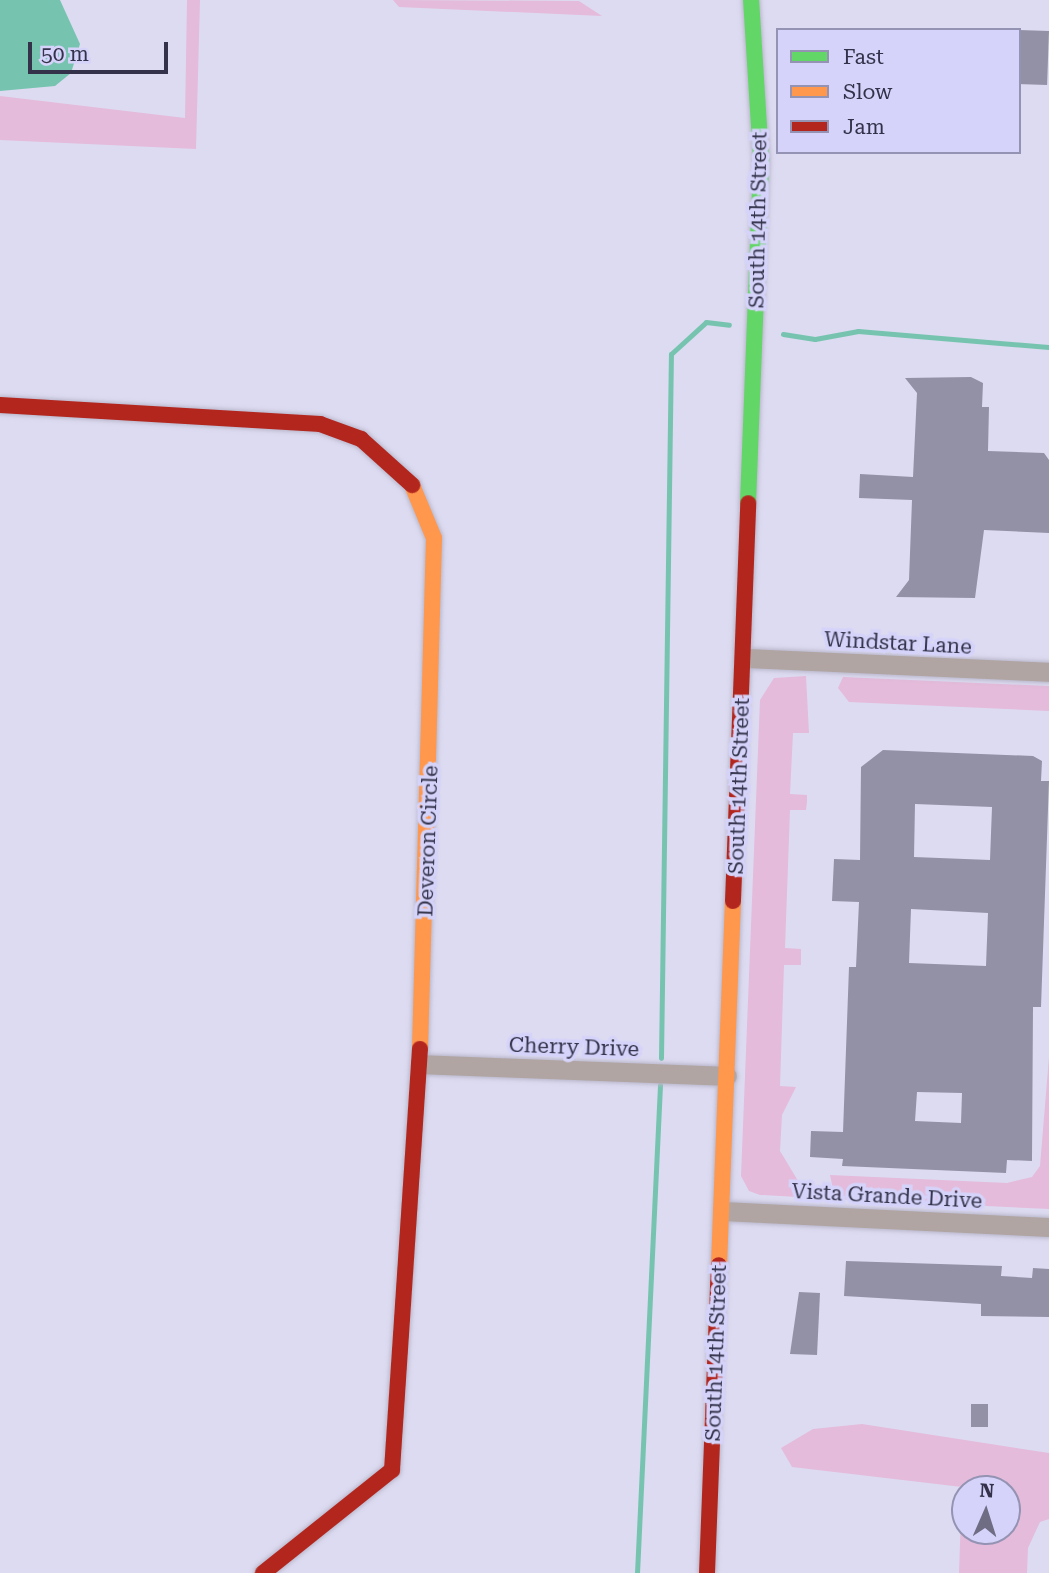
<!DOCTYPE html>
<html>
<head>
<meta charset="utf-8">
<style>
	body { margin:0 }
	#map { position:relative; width:1049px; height:1573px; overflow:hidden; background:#dddbf1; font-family:"Roboto Serif",serif }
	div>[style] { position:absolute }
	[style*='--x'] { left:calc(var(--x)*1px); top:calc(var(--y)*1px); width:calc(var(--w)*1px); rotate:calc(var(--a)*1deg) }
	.green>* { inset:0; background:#e4bbda }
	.water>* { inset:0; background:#76c4af }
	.stream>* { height:5px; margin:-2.5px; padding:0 2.5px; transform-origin:2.5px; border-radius:2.5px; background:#76c4af }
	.building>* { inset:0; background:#9391a5; transform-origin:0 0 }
	.roads { filter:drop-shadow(0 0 2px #b9b7cb) drop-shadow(0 0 2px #b9b7cb) }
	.street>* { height:19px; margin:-9.5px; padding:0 9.5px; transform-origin:9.5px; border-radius:9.5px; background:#b0a5a3 }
	.fast>* { height:16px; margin:-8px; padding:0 8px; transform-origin:8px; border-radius:8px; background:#63d668 }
	.slow>* { height:16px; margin:-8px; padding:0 8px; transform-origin:8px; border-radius:8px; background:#ff974d }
	.jam>* { height:16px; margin:-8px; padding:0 8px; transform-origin:8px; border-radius:8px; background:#b3261e }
	span { translate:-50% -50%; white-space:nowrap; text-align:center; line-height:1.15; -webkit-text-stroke:7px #d5d3f9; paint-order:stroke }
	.street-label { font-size:21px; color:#33324a }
	.legend { position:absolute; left:776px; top:28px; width:245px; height:126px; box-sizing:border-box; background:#d5d3f9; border:2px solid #9493b3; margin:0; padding:9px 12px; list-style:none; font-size:21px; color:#33324a }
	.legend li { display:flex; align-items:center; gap:14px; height:35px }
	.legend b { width:35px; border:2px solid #9493b3 }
	.north { position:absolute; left:951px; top:1475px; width:70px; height:70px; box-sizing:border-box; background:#d5d3f9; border:2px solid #9493b3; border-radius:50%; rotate:3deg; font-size:19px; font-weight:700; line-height:28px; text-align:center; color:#33324a }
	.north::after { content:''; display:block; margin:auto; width:24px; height:32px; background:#6e6d84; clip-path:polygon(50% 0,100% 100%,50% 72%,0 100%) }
	.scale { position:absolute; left:28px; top:42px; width:140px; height:32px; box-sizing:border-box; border:4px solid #33324a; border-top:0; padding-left:9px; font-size:21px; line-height:24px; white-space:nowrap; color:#33324a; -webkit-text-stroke:5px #d5d3f9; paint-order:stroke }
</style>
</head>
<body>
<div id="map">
	<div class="green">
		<div style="clip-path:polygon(187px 0,200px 0,196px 149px,0 140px,0 96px,185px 118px)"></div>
		<div style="clip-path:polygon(393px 0,579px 1px,602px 16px,399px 7px)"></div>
		<div style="clip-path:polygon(806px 676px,809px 733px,793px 733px,790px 794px,807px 795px,807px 802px,806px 810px,790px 810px,785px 948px,801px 949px,801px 965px,784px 965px,780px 1086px,796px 1087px,782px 1115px,780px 1151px,803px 1189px,798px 1197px,760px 1195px,749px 1191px,741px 1176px,760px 700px,774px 678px)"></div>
		<div style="clip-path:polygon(843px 677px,1049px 686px,1049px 711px,849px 702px,838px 688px)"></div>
		<div style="clip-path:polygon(1049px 1057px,1049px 1209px,835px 1199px,830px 1175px,1007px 1183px,1032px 1177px,1040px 1166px)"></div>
		<div style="clip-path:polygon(evenodd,862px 1424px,1049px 1453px,1049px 1519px,1040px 1522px,1028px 1548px,1027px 1573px,959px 1573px,962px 1487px,792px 1467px,781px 1448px,813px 1429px,862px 1424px,965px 1489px,1007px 1489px,1007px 1531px,965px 1531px,965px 1489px)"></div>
	</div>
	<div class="water">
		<div style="clip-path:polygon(0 0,60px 0,80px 44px,71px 73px,55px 86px,0 91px)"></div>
	</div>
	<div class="stream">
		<div style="--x:783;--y:334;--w:32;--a:9"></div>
		<div style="--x:815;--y:339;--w:44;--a:-10.5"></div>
		<div style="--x:858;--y:331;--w:192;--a:4.8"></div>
		<div style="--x:661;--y:1058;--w:704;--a:-89.19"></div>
		<div style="--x:671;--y:354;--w:47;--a:-42.4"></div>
		<div style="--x:706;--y:322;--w:23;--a:7"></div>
		<div style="--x:637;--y:1573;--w:489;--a:-87.3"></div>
	</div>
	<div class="building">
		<div style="left:1019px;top:30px;width:30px;height:54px;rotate:2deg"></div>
		<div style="clip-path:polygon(971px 377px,983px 383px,982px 407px,989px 407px,988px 451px,1044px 453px,1049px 460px,1049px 533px,984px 530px,975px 598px,896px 597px,909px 580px,912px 500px,859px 498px,860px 474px,913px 477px,917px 393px,905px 378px)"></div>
		<div style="clip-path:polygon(evenodd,883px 750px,1033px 756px,1042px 761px,1041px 781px,1049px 781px,1041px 1007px,1033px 1007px,1032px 1161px,1007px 1160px,1006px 1173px,842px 1166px,843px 1159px,810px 1157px,811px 1131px,843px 1132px,849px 967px,856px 967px,859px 902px,832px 901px,834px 859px,860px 860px,861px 767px,883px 750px,915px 804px,992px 807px,990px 860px,914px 857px,915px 804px,883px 750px,911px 909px,988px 913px,986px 966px,909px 963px,911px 909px,883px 750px,917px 1092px,962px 1093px,961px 1123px,915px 1121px,917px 1092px)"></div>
		<div style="clip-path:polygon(846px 1261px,1002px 1266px,1001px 1276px,1032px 1278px,1033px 1268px,1049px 1269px,1049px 1317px,981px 1316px,981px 1304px,844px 1296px)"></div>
		<div style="clip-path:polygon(799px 1292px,820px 1293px,817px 1355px,790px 1354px)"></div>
		<div style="left:971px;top:1404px;width:17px;height:23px"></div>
	</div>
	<div class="roads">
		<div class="street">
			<div style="--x:745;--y:658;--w:304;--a:2.6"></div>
			<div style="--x:420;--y:1064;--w:307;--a:2.2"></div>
			<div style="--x:722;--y:1211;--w:327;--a:2.8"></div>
		</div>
		<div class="fast">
			<div style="--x:748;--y:503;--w:345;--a:-87.8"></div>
			<div style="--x:761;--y:158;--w:158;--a:-93.6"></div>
		</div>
		<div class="slow">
			<div style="--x:412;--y:485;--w:57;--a:67.5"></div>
			<div style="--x:434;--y:538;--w:511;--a:91.57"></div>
			<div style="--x:719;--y:1265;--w:364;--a:-87.8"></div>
		</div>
		<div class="jam">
			<div style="--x:0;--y:405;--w:321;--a:3.4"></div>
			<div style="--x:320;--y:424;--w:44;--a:20.1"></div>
			<div style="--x:361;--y:439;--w:69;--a:42"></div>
			<div style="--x:733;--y:901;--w:398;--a:-87.8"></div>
			<div style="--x:263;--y:1573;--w:165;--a:-38.6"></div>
			<div style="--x:392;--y:1470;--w:422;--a:-86.2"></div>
			<div style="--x:707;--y:1573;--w:308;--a:-87.8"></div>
		</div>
	</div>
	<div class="street-label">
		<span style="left:758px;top:220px;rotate:-89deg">South 14th Street</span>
		<span style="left:898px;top:643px;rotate:3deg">Windstar Lane</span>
		<span style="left:739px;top:786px;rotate:-88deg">South 14th Street</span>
		<span style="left:428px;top:841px;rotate:-88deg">Deveron Circle</span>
		<span style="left:574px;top:1047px;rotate:2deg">Cherry Drive</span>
		<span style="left:887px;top:1196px;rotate:3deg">Vista Grande Drive</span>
		<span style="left:716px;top:1353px;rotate:-88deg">South 14th Street</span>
	</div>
	<ul class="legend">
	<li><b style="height:9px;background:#63d668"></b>Fast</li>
	<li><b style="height:9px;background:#ff974d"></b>Slow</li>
	<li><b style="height:9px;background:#b3261e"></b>Jam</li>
	</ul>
	<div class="north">N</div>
	<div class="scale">50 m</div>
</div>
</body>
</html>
